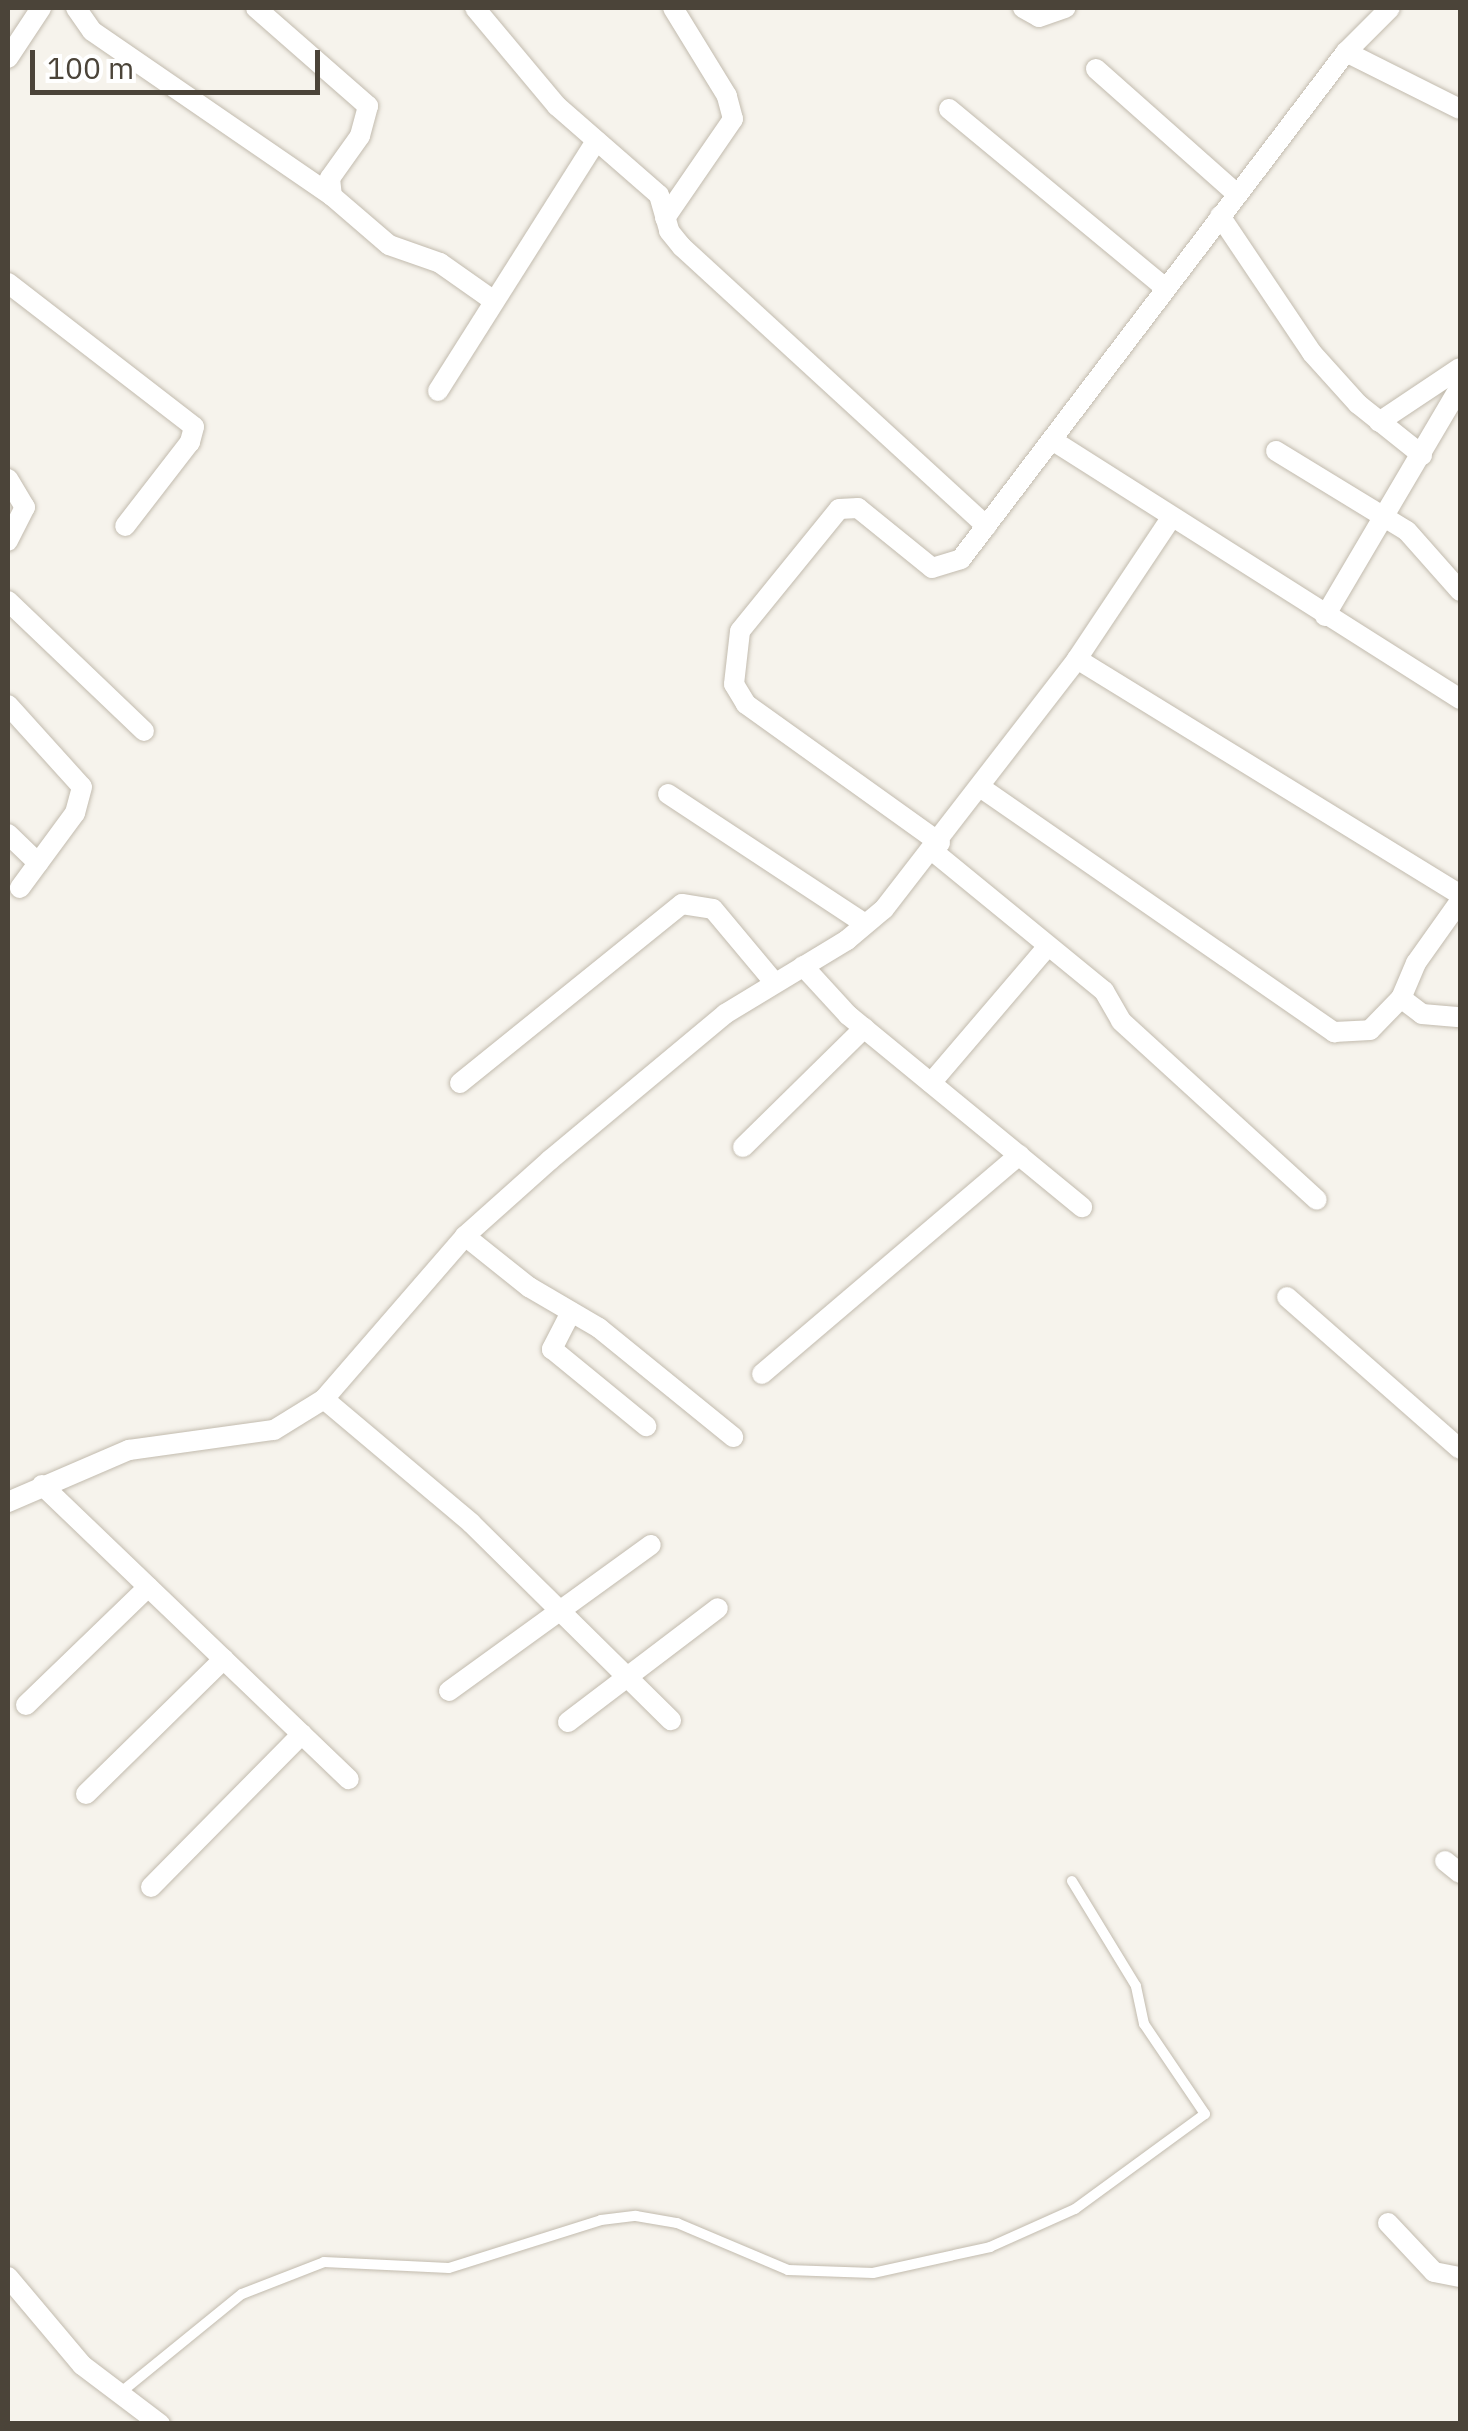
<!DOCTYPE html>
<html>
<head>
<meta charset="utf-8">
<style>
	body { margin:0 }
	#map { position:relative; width:1468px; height:2431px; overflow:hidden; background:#f6f3ec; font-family:"IBM Plex Sans",sans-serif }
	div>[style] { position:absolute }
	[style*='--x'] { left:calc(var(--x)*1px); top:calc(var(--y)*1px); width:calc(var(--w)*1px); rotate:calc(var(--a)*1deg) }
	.roads { filter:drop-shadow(0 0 2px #c2bbae) drop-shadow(0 0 2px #c2bbae) }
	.lane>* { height:10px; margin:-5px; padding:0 5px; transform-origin:5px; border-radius:5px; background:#fff }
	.street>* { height:20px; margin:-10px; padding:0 10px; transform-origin:10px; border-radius:10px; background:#fff }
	span { translate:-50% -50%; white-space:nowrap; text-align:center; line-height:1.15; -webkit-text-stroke:8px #fff; paint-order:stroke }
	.frame { position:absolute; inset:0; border:10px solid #4b4439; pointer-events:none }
	.scale { position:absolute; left:30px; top:50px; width:290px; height:45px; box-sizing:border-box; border:5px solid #4b4439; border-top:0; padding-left:12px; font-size:30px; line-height:35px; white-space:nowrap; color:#4b4439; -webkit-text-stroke:8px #fff; paint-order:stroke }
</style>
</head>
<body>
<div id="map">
	<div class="roads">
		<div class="lane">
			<div style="--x:120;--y:2393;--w:157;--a:-39.1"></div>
			<div style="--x:242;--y:2294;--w:88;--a:-21.3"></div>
			<div style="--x:324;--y:2262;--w:125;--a:2.7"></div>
			<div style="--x:449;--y:2268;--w:159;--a:-17.5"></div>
			<div style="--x:601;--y:2220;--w:35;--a:-7"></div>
			<div style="--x:636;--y:2216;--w:42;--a:9.7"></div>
			<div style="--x:677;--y:2223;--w:121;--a:22.9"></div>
			<div style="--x:788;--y:2270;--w:85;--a:2"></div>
			<div style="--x:873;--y:2273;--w:120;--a:-12.5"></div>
			<div style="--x:990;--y:2247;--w:93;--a:-24.1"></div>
			<div style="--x:1075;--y:2209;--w:161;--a:-36.2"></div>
			<div style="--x:1205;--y:2114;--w:109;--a:-124.1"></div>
			<div style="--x:1144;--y:2024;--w:39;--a:-102"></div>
			<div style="--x:1136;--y:1986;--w:123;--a:-121.4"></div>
		</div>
		<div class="street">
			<div style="--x:76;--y:8;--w:28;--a:55"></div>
			<div style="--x:92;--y:31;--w:291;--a:34.5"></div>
			<div style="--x:256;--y:8;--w:149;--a:41.2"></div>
			<div style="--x:368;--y:106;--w:31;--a:105"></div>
			<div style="--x:360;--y:136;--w:52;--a:125.5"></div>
			<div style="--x:330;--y:178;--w:18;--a:84"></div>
			<div style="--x:332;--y:196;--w:75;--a:40.7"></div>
			<div style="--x:389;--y:245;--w:54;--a:19.4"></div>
			<div style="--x:440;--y:263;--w:66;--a:35.1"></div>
			<div style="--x:475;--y:8;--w:128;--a:50.1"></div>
			<div style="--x:557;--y:106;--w:135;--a:41.1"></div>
			<div style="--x:659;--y:195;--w:37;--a:74"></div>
			<div style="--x:669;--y:231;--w:21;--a:51"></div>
			<div style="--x:682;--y:247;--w:413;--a:42.5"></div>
			<div style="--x:1023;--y:8;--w:18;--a:29"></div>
			<div style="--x:1039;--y:17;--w:28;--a:-19"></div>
			<div style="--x:1346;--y:52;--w:127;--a:26.6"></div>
			<div style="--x:8;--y:58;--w:60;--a:-56.6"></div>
			<div style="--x:1096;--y:69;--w:188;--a:41.6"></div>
			<div style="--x:949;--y:109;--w:281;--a:39.6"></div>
			<div style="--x:1220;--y:216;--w:165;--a:56.1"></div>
			<div style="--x:1312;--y:353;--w:69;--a:48"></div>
			<div style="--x:1358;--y:404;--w:82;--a:38.6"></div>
			<div style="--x:665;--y:218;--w:120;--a:-55.5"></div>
			<div style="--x:733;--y:119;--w:24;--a:-105"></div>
			<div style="--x:727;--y:96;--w:103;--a:-121.5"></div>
			<div style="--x:8;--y:283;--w:235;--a:37.7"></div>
			<div style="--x:194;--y:427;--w:16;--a:105"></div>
			<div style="--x:190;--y:442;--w:106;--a:127.7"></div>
			<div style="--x:438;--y:391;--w:296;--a:-57.7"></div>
			<div style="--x:1379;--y:422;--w:97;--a:-33.7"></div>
			<div style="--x:1052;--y:440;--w:483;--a:32.4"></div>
			<div style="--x:1276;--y:451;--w:153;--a:31.4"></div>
			<div style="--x:1407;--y:531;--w:80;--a:48.5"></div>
			<div style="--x:8;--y:479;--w:33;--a:59"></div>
			<div style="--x:25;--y:507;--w:38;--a:117"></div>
			<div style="--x:8;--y:601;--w:188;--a:43.7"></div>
			<div style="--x:1325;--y:616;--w:266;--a:-59.5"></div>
			<div style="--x:1077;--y:659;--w:450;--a:31.6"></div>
			<div style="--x:8;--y:705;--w:110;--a:47.9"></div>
			<div style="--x:82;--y:787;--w:27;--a:105"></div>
			<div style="--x:75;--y:813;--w:93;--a:126.3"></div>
			<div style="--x:980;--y:787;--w:431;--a:34.7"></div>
			<div style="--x:1334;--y:1032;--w:36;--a:-3"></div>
			<div style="--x:1370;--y:1030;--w:45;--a:-45.9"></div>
			<div style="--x:668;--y:794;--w:236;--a:33.4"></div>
			<div style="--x:8;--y:834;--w:42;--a:44"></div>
			<div style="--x:940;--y:843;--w:239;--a:-144.4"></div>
			<div style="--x:746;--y:704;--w:23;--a:-121"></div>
			<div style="--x:734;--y:684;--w:53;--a:-83.5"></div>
			<div style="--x:740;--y:631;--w:157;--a:-50.9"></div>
			<div style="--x:839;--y:509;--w:19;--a:-3"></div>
			<div style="--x:858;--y:508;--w:95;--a:39"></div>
			<div style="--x:932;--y:568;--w:30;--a:-17"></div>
			<div style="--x:961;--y:559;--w:637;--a:-52.79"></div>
			<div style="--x:1346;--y:52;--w:62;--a:-45"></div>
			<div style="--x:934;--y:852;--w:220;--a:39.3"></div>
			<div style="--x:1104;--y:991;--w:34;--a:60"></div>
			<div style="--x:1121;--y:1021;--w:265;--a:42.4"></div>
			<div style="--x:1460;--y:901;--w:76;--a:125.4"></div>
			<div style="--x:1416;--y:963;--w:38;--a:113"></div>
			<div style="--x:1401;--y:998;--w:26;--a:37"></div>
			<div style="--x:1422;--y:1014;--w:38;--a:5"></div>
			<div style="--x:803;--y:966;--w:67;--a:47.4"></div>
			<div style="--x:848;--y:1015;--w:303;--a:39.4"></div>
			<div style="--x:460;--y:1083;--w:285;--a:-38.9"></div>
			<div style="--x:682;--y:904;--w:31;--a:9"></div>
			<div style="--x:713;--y:909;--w:95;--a:50.1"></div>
			<div style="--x:931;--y:1083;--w:180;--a:-49.5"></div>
			<div style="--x:743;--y:1147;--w:170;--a:-44.5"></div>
			<div style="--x:465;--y:1236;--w:82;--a:38.6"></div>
			<div style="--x:529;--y:1287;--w:81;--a:30.4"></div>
			<div style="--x:599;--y:1328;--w:173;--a:39.1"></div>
			<div style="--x:1287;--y:1297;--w:230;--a:41.3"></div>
			<div style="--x:571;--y:1312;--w:42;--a:117.2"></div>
			<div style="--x:552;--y:1349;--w:122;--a:39.3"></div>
			<div style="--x:762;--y:1374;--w:338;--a:-40.4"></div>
			<div style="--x:324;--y:1399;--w:192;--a:40.1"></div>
			<div style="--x:471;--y:1523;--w:281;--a:44.6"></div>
			<div style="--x:42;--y:1485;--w:425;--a:43.8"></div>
			<div style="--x:8;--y:1502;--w:132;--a:-23.3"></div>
			<div style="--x:129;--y:1450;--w:146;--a:-7.9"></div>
			<div style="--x:274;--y:1430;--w:59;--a:-31.8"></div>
			<div style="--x:324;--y:1399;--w:216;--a:-49.1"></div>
			<div style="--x:465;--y:1236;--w:114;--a:-41.8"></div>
			<div style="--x:550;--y:1160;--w:228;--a:-39.8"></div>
			<div style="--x:725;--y:1014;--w:143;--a:-31.2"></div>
			<div style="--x:847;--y:940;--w:48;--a:-40"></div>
			<div style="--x:884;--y:909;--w:316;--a:-52.3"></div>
			<div style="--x:1077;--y:659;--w:169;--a:-56.3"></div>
			<div style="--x:449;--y:1691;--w:249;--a:-35.9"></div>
			<div style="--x:26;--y:1705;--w:170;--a:-44"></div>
			<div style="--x:568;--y:1722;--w:188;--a:-37.2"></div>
			<div style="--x:86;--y:1794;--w:193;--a:-44.4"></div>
			<div style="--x:1445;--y:1861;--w:19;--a:39"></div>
			<div style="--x:151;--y:1887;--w:215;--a:-45.4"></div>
			<div style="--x:1388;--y:2223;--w:67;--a:46.8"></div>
			<div style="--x:1434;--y:2272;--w:26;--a:11"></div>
			<div style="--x:8;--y:2277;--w:115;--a:49.9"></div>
			<div style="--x:82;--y:2365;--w:98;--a:37.1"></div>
		</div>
	</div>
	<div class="frame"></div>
	<div class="scale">100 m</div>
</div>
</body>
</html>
